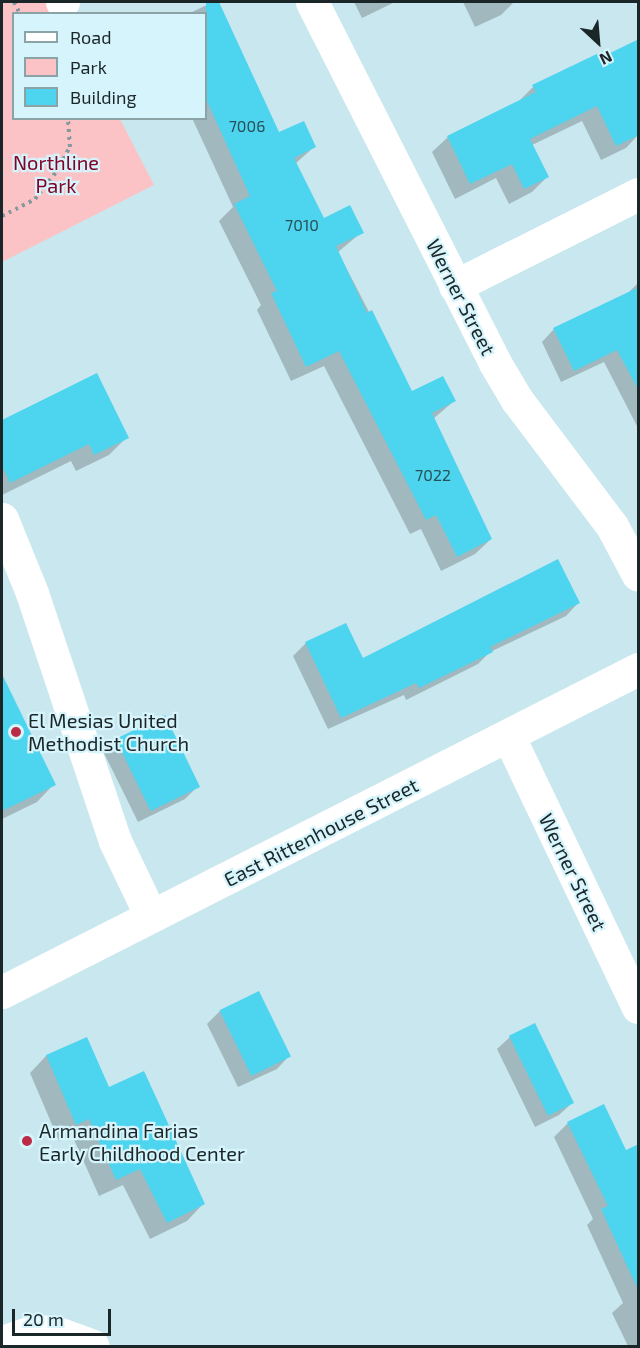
<!DOCTYPE html>
<html>
<head>
<meta charset="utf-8">
<style>
	body { margin:0 }
	#map { position:relative; width:640px; height:1348px; overflow:hidden; background:#c9e7ee; font-family:"Exo 2",sans-serif }
	div>[style] { position:absolute }
	[style*='--x'] { left:calc(var(--x)*1px); top:calc(var(--y)*1px); width:calc(var(--w)*1px); rotate:calc(var(--a)*1deg) }
	.green>* { inset:0; background:#fbc3c5 }
	.shadow>* { inset:0; background:#0003 }
	.building>* { inset:0; background:#4dd4ef; transform-origin:0 0 }
	.path>* { height:4px; margin-top:-2px; transform-origin:0; background:repeating-linear-gradient(90deg,#83999e 0 3px,transparent 0 7.5px) }
	.minor>* { height:33px; margin:-16.5px; padding:0 16.5px; transform-origin:16.5px; border-radius:16.5px; background:#fff }
	.dots>* { width:16px; height:16px; translate:-50% -50%; box-sizing:border-box; border:3px solid #d6f4fb; border-radius:50% }
	span { translate:-50% -50%; white-space:nowrap; text-align:center; line-height:1.15; -webkit-text-stroke:4.5px #d6f4fb; paint-order:stroke }
	.number-label { font-size:16px; color:#28525a }
	.number-label span { -webkit-text-stroke-width:0 }
	.park-label { font-size:20px; color:#800426 }
	.street-label { font-size:20px; color:#1b2629 }
	.poi-label { font-size:20px; color:#1b2629 }
	.left { translate:0 -50%; text-align:left }
	.frame { position:absolute; inset:0; border:3px solid #1b2629; pointer-events:none }
	.legend { position:absolute; left:12px; top:12px; width:195px; height:108px; box-sizing:border-box; background:#d6f4fb; border:2px solid #8ba2a7; margin:0; padding:8px 10px; list-style:none; font-size:18px; color:#1b2629 }
	.legend li { display:flex; align-items:center; gap:12px; height:30px }
	.legend b { width:30px; border:2px solid #8ba2a7 }
	.north { position:absolute; left:568px; top:12px; width:60px; height:60px; -webkit-text-stroke:4px #d6f4fb; paint-order:stroke; rotate:154deg; font-size:16px; font-weight:700; line-height:24px; text-align:center; color:#1b2629 }
	.north::after { content:''; display:block; margin:auto; width:21px; height:27px; background:#1b2629; clip-path:polygon(50% 0,100% 100%,50% 72%,0 100%) }
	.scale { position:absolute; left:12px; top:1309px; width:99px; height:27px; box-sizing:border-box; border:3px solid #1b2629; border-top:0; padding-left:8px; font-size:18px; line-height:21px; white-space:nowrap; color:#1b2629; -webkit-text-stroke:4px #d6f4fb; paint-order:stroke }
</style>
</head>
<body>
<div id="map">
	<div class="green">
		<div style="clip-path:polygon(2px 2px,62px 2px,68px 13px,14px 14px,14px 118px,120px 119px,154px 185px,2px 262px)"></div>
	</div>
	<div class="shadow">
		<div style="clip-path:polygon(213px 2px,217px 2px,279px 134px,314px 147px,295px 164px,323px 220px,362px 232px,338px 252px,411px 393px,454px 401px,433px 419px,491px 539px,475px 554px,441px 571px,421px 529px,410px 534px,324px 366px,291px 381px,257px 310px,261px 305px,219px 221px,233px 207px,192px 118px,206px 118px,206px 14px,188px 14px)"></div>
		<div style="clip-path:polygon(354px 2px,395px 2px,362px 18px)"></div>
		<div style="clip-path:polygon(463px 2px,514px 2px,501px 15px,475px 27px)"></div>
		<div style="clip-path:polygon(605px 57px,638px 126px,638px 135px,626px 148px,601px 160px,582px 121px,532px 145px,547px 177px,532px 192px,509px 204px,496px 178px,455px 199px,432px 152px,448px 137px,518px 102px,533px 87px)"></div>
		<div style="clip-path:polygon(638px 283px,638px 282px,638px 428px,604px 362px,561px 382px,542px 342px,554px 329px,626px 295px)"></div>
		<div style="clip-path:polygon(96px 375px,127px 437px,109px 455px,76px 471px,71px 461px,2px 495px,2px 422px)"></div>
		<div style="clip-path:polygon(578px 603px,566px 616px,490px 652px,478px 664px,406px 700px,404px 695px,328px 729px,293px 656px,306px 643px,362px 660px)"></div>
		<div style="clip-path:polygon(3px 680px,54px 784px,37px 802px,2px 819px)"></div>
		<div style="clip-path:polygon(117px 740px,198px 786px,185px 799px,138px 822px,104px 753px)"></div>
		<div style="clip-path:polygon(220px 1011px,289px 1056px,277px 1069px,238px 1087px,207px 1024px)"></div>
		<div style="clip-path:polygon(510px 1037px,572px 1103px,559px 1115px,535px 1127px,497px 1049px)"></div>
		<div style="clip-path:polygon(87px 1039px,108px 1089px,203px 1204px,187px 1221px,150px 1239px,123px 1185px,99px 1196px,72px 1135px,59px 1141px,30px 1073px,46px 1056px)"></div>
		<div style="clip-path:polygon(568px 1123px,626px 1152px,638px 1146px,638px 1346px,628px 1346px,612px 1313px,623px 1303px,587px 1225px,593px 1219px,554px 1137px)"></div>
	</div>
	<div class="building">
		<div style="clip-path:polygon(206px 2px,219px 2px,279px 132px,304px 121px,316px 147px,294px 158px,324px 218px,350px 205px,364px 233px,336px 246px,367px 313px,372px 310px,412px 391px,443px 376px,456px 401px,432px 413px,492px 539px,457px 557px,436px 515px,426px 520px,339px 351px,306px 367px,271px 293px,277px 291px,234px 204px,250px 196px,206px 99px)"></div>
		<div style="clip-path:polygon(639px 39px,639px 135px,616px 146px,597px 106px,530px 139px,549px 177px,524px 189px,512px 164px,470px 184px,447px 136px,536px 92px,532px 85px,603px 51px,606px 55px)"></div>
		<div style="clip-path:polygon(639px 287px,639px 391px,617px 350px,574px 371px,553px 328px)"></div>
		<div style="clip-path:polygon(97px 373px,129px 438px,94px 455px,89px 444px,10px 483px,2px 465px,2px 420px)"></div>
		<div style="clip-path:polygon(558px 559px,580px 603px,490px 647px,493px 652px,419px 688px,416px 683px,341px 718px,305px 642px,346px 623px,363px 658px)"></div>
		<div style="clip-path:polygon(2px 674px,56px 785px,2px 811px)"></div>
		<div style="left:165px;top:715px;width:80px;height:55px;rotate:64deg"></div>
		<div style="left:259px;top:991px;width:73px;height:44px;rotate:64deg"></div>
		<div style="left:535px;top:1023px;width:89px;height:29px;rotate:64deg"></div>
		<div style="clip-path:polygon(87px 1037px,109px 1087px,144px 1071px,205px 1204px,167px 1223px,140px 1169px,116px 1180px,89px 1119px,76px 1125px,46px 1055px)"></div>
		<div style="clip-path:polygon(604px 1104px,626px 1150px,639px 1144px,639px 1292px,601px 1209px,608px 1206px,567px 1122px)"></div>
	</div>
	<div class="path">
		<div style="--x:14;--y:2;--w:13;--a:63"></div>
		<div style="--x:2;--y:216;--w:37;--a:-27"></div>
		<div style="--x:35;--y:199;--w:34;--a:-52"></div>
		<div style="--x:56;--y:172;--w:29;--a:-61"></div>
		<div style="--x:70;--y:147;--w:29;--a:-94"></div>
	</div>
	<div class="minor">
		<div style="--x:62;--y:2;--w:1;--a:0"></div>
		<div style="--x:312;--y:2;--w:405;--a:63.1"></div>
		<div style="--x:495;--y:363;--w:43;--a:59.3"></div>
		<div style="--x:517;--y:400;--w:158;--a:53"></div>
		<div style="--x:612;--y:526;--w:55;--a:62"></div>
		<div style="--x:455;--y:286;--w:205;--a:-26.7"></div>
		<div style="--x:2;--y:519;--w:80;--a:67.9"></div>
		<div style="--x:32;--y:593;--w:262;--a:71.5"></div>
		<div style="--x:115;--y:841;--w:83;--a:64.4"></div>
		<div style="--x:509;--y:737;--w:299;--a:64.5"></div>
		<div style="--x:2;--y:992;--w:713;--a:-26.92"></div>
		<div style="--x:2;--y:1342;--w:34;--a:-19"></div>
		<div style="--x:34;--y:1331;--w:21;--a:3"></div>
		<div style="--x:55;--y:1332;--w:40;--a:20.2"></div>
	</div>
	<div class="dots">
		<div style="left:16px;top:732px;background:#bc2b45"></div>
		<div style="left:27px;top:1141px;background:#bc2b45"></div>
	</div>
	<div class="number-label">
		<span style="left:247px;top:126px">7006</span>
		<span style="left:302px;top:225px">7010</span>
		<span style="left:433px;top:475px">7022</span>
	</div>
	<div class="park-label">
		<span style="left:56px;top:174px">Northline<br>Park</span>
	</div>
	<div class="street-label">
		<span style="left:461px;top:297px;rotate:63deg">Werner Street</span>
		<span style="left:321px;top:832px;rotate:-27deg">East Rittenhouse Street</span>
		<span style="left:573px;top:872px;rotate:64deg">Werner Street</span>
	</div>
	<div class="poi-label">
		<span class="left" style="left:28px;top:732px">El Mesias United<br>Methodist Church</span>
		<span class="left" style="left:39px;top:1142px">Armandina Farias<br>Early Childhood Center</span>
	</div>
	<div class="frame"></div>
	<ul class="legend">
	<li><b style="height:8px;background:#fff"></b>Road</li>
	<li><b style="height:16px;background:#fbc3c5"></b>Park</li>
	<li><b style="height:16px;background:#4dd4ef"></b>Building</li>
	</ul>
	<div class="north">N</div>
	<div class="scale">20 m</div>
</div>
</body>
</html>
